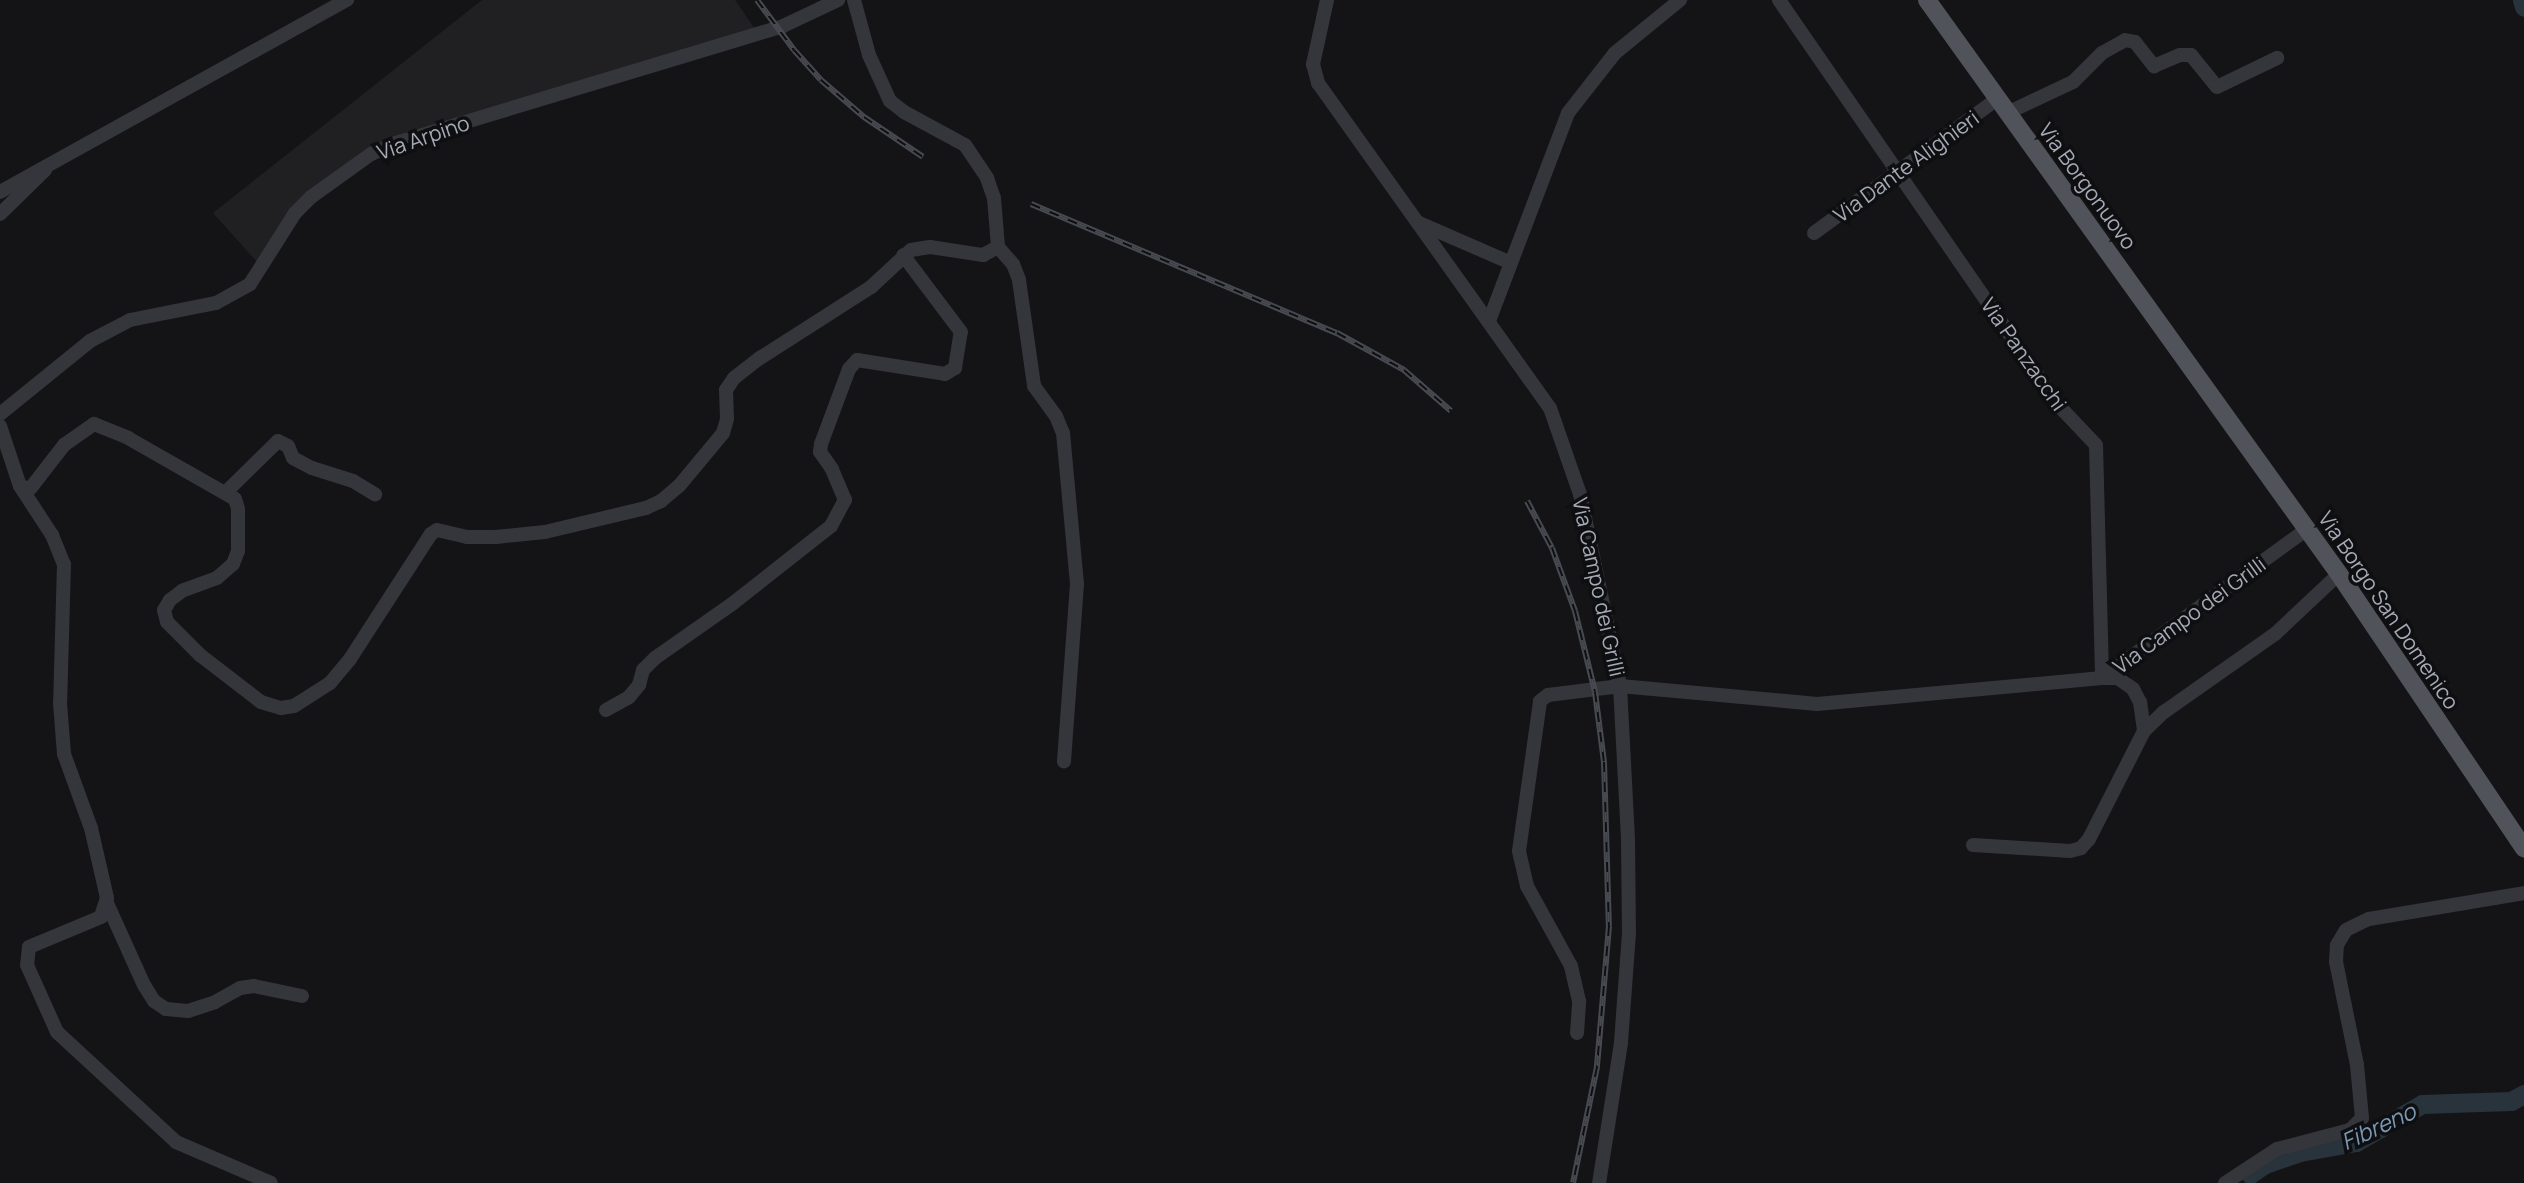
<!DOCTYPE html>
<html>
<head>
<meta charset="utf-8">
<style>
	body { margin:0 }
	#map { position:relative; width:2524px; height:1183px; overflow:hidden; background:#141416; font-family:Manrope,sans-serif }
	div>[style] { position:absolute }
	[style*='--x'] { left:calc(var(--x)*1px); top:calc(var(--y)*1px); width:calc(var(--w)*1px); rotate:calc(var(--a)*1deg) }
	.built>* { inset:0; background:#202023 }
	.river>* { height:19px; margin:-9.5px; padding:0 9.5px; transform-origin:9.5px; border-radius:9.5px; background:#29333b }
	.minor>* { height:14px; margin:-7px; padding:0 7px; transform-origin:7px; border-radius:7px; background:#35363b }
	.major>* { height:18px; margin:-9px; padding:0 9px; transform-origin:9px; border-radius:9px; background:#51535b }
	.rail>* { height:6px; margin-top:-3px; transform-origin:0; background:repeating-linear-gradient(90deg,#0f0f11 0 10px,#484a51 0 20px); box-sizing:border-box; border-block:2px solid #484a51 }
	span { translate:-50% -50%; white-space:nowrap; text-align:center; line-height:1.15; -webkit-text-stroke:7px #0f0f11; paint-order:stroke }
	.street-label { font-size:21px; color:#a5aab7 }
	.water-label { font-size:23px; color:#7999b5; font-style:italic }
</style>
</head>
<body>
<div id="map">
	<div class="built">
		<div style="clip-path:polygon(482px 0,735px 0,755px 29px,396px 139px,307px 195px,258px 263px,213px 213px)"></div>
	</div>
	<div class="river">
		<div style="--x:2522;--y:0;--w:7;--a:74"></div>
		<div style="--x:2250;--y:1174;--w:18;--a:-34"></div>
		<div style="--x:2265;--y:1164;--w:37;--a:-19"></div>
		<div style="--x:2300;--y:1152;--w:57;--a:-10.1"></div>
		<div style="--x:2356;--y:1142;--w:76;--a:-29.9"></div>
		<div style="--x:2422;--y:1104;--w:89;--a:-1.9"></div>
		<div style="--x:2511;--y:1101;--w:15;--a:-28"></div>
	</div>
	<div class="minor">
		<div style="--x:854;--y:0;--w:57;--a:74.7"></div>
		<div style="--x:869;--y:55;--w:51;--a:65.5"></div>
		<div style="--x:890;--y:101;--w:18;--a:38"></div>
		<div style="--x:904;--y:112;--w:69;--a:28.4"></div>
		<div style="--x:965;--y:145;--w:40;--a:56"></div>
		<div style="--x:987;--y:178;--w:21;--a:71"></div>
		<div style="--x:994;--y:198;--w:49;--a:85.3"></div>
		<div style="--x:998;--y:247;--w:23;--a:49"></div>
		<div style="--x:1013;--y:264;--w:17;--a:69"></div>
		<div style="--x:1019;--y:280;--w:107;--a:81.9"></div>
		<div style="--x:1034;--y:386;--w:37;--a:54"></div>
		<div style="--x:1056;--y:416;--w:18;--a:68"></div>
		<div style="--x:1063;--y:433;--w:152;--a:84.7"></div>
		<div style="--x:1077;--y:584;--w:178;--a:94.2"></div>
		<div style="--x:1327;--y:0;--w:66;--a:102.3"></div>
		<div style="--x:1313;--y:64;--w:20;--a:75"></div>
		<div style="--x:1318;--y:83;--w:399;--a:54.5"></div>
		<div style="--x:1550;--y:408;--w:91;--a:70.8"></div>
		<div style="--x:1580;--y:494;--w:196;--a:78.2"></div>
		<div style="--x:1620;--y:686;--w:198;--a:5.2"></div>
		<div style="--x:1817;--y:704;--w:286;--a:-5.2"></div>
		<div style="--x:2102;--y:678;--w:253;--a:-36"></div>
		<div style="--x:1779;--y:0;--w:495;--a:55.4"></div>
		<div style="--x:2060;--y:407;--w:52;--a:46.5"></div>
		<div style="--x:2096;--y:445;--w:233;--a:88.5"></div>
		<div style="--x:2102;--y:678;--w:16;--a:0"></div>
		<div style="--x:2118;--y:678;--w:19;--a:36"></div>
		<div style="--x:2133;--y:689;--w:15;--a:62"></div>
		<div style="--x:2140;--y:702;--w:29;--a:82"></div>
		<div style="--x:2007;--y:113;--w:73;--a:-25.2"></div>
		<div style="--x:2073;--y:82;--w:41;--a:-45"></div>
		<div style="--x:2102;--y:53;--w:26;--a:-29"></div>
		<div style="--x:2125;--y:40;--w:10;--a:11"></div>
		<div style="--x:2135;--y:42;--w:31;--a:52"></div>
		<div style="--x:2154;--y:66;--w:28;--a:-23"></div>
		<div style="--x:2180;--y:55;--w:11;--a:0"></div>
		<div style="--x:2191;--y:55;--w:41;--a:50.9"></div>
		<div style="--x:2217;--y:87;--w:67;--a:-25.8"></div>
		<div style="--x:0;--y:192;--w:397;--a:-29"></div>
		<div style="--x:0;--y:214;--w:63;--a:-44.4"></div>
		<div style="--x:1419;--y:223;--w:100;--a:23.5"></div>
		<div style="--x:1814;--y:233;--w:227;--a:-36.2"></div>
		<div style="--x:1489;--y:321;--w:222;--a:-69.2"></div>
		<div style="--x:1568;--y:113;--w:76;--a:-51.9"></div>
		<div style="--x:1615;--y:53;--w:84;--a:-39.2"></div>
		<div style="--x:0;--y:414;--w:116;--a:-39"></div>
		<div style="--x:90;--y:341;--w:45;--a:-27.7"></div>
		<div style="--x:130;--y:320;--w:88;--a:-11.2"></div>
		<div style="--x:216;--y:303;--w:39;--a:-29"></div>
		<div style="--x:250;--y:284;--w:84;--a:-57.6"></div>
		<div style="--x:295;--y:213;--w:23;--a:-45"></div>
		<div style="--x:311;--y:197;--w:74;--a:-35.6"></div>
		<div style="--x:371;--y:154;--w:27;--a:-24"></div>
		<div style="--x:396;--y:143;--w:404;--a:-16.8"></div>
		<div style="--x:783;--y:26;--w:61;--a:-25.3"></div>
		<div style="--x:0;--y:426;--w:63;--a:71.6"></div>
		<div style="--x:20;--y:486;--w:10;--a:17"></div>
		<div style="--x:30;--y:489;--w:56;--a:-52.3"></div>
		<div style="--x:64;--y:445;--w:37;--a:-35"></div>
		<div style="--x:94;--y:424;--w:37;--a:22"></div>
		<div style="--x:128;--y:438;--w:123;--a:29.7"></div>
		<div style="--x:235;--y:499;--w:10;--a:73"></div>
		<div style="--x:238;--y:509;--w:42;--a:90"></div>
		<div style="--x:238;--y:551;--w:14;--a:111"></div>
		<div style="--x:233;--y:564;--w:21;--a:139"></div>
		<div style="--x:217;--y:578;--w:37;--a:160"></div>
		<div style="--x:182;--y:591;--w:15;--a:143"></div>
		<div style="--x:170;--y:600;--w:12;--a:121"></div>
		<div style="--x:164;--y:610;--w:12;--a:76"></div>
		<div style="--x:167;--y:622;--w:47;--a:45"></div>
		<div style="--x:200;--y:655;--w:77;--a:37.6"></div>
		<div style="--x:261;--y:702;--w:21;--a:17"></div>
		<div style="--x:281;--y:708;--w:13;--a:-9"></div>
		<div style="--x:294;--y:706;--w:43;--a:-32.6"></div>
		<div style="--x:330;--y:683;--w:31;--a:-50"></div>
		<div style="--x:350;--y:659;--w:149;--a:-57.1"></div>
		<div style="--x:431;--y:534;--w:7;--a:-34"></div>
		<div style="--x:437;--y:530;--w:31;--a:13"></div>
		<div style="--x:467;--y:537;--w:29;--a:0"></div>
		<div style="--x:496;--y:537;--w:49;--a:-5.8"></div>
		<div style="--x:545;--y:532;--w:104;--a:-13.4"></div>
		<div style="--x:646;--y:508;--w:17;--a:-25"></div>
		<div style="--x:661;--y:501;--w:23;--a:-40"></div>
		<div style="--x:679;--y:486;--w:69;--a:-50.3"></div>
		<div style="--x:723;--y:433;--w:15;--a:-74"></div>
		<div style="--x:727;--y:419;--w:29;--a:-92"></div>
		<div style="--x:726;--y:390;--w:14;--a:-56"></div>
		<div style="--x:734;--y:378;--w:33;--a:-38"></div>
		<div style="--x:760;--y:358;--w:132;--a:-32.6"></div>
		<div style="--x:871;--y:287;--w:54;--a:-42.8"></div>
		<div style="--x:911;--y:250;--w:19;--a:-9"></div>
		<div style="--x:930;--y:247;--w:54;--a:8.6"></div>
		<div style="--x:983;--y:255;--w:17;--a:-28"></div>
		<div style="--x:20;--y:486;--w:59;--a:56.9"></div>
		<div style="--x:52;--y:535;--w:31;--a:68"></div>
		<div style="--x:64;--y:564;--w:139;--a:91.6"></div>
		<div style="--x:60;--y:703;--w:51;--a:85.5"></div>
		<div style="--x:64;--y:754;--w:79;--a:70"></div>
		<div style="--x:91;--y:828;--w:72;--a:77.1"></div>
		<div style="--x:107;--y:898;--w:20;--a:108"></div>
		<div style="--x:101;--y:917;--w:78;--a:157.4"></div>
		<div style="--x:29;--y:947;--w:18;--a:96"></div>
		<div style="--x:27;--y:965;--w:73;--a:65.9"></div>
		<div style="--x:57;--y:1032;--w:162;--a:42.7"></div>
		<div style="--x:176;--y:1142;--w:103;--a:23.3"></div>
		<div style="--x:225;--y:493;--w:74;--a:-44.5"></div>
		<div style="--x:278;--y:441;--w:11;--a:27"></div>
		<div style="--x:288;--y:446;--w:13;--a:67"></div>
		<div style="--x:293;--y:458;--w:21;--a:28"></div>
		<div style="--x:312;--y:468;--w:43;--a:17.6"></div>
		<div style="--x:353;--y:481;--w:26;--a:31"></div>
		<div style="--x:606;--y:710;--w:26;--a:-29"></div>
		<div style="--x:629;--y:697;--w:16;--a:-50"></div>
		<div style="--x:639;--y:685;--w:16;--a:-75"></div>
		<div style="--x:643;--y:670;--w:17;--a:-45"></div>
		<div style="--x:655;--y:658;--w:94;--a:-35"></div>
		<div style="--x:732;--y:604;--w:126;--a:-38.2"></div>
		<div style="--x:831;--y:526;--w:30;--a:-62"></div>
		<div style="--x:845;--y:500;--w:34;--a:-113"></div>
		<div style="--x:832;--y:469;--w:21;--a:-125"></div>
		<div style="--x:820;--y:452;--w:8;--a:-83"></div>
		<div style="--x:821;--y:444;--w:80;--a:-69.5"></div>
		<div style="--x:849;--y:369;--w:12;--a:-48"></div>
		<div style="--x:857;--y:360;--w:89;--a:9"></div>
		<div style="--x:945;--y:374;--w:12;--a:-31"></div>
		<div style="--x:955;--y:368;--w:36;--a:-81"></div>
		<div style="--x:961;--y:332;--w:96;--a:-127"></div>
		<div style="--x:1973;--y:845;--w:97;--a:3.5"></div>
		<div style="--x:2070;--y:851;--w:11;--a:-15"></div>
		<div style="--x:2081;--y:848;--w:12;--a:-48"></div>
		<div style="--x:2089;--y:839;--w:121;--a:-63"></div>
		<div style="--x:2144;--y:731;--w:28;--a:-44"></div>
		<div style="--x:2164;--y:712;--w:136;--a:-35.1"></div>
		<div style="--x:2275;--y:634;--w:88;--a:-43.2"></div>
		<div style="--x:106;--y:901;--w:92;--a:65.7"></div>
		<div style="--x:144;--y:985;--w:19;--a:58"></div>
		<div style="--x:154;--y:1001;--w:14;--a:34"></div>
		<div style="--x:166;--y:1009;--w:22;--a:5"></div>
		<div style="--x:188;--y:1011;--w:28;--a:-18"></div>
		<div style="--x:215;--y:1002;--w:29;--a:-29"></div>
		<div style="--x:240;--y:988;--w:14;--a:-8"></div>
		<div style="--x:254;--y:986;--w:49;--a:11.8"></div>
		<div style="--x:1577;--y:1033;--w:32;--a:-86"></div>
		<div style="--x:1579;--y:1001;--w:36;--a:-103"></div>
		<div style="--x:1571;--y:966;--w:91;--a:-118.8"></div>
		<div style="--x:1527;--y:886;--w:36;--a:-103"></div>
		<div style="--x:1519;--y:851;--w:151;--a:-82"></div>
		<div style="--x:1540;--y:701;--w:10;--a:-37"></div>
		<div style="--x:1548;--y:695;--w:73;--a:-7.1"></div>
		<div style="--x:1620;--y:686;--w:154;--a:87"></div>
		<div style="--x:1628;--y:840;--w:93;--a:89.4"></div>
		<div style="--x:1629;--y:933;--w:110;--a:94.2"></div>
		<div style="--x:1621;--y:1043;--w:142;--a:98.9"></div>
		<div style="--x:2225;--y:1183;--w:62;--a:-33.2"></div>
		<div style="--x:2277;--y:1149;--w:75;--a:-14.6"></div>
		<div style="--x:2350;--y:1130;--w:17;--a:-45"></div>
		<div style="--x:2362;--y:1118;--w:53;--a:-95.4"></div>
		<div style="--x:2357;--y:1065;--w:105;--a:-101.5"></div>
		<div style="--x:2336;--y:962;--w:17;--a:-87"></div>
		<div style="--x:2337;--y:945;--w:17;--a:-59"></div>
		<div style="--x:2346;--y:930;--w:25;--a:-26"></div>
		<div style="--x:2369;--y:919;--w:157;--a:-9.5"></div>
	</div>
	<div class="major">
		<div style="--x:1927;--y:0;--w:707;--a:54.33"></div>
		<div style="--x:2339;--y:574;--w:331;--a:56"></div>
	</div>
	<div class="rail">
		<div style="--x:757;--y:0;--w:62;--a:53.5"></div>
		<div style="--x:794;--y:50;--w:40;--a:48"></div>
		<div style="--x:821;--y:80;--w:57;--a:40.7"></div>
		<div style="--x:864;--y:117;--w:71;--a:34.1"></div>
		<div style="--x:1031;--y:204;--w:332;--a:22.9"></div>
		<div style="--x:1337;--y:333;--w:77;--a:28.9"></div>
		<div style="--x:1404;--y:370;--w:62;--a:41.1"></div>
		<div style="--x:1527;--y:501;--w:53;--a:62"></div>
		<div style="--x:1552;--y:548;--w:67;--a:69.9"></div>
		<div style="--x:1575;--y:611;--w:83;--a:76.1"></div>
		<div style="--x:1595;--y:692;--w:71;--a:82.7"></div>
		<div style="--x:1604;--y:762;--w:164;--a:88.3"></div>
		<div style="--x:1609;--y:926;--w:142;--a:94.9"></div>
		<div style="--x:1597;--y:1067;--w:118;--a:101.7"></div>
	</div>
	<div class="street-label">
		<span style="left:423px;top:137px;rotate:-19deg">Via Arpino</span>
		<span style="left:1906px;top:166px;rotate:-36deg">Via Dante Alighieri</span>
		<span style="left:2088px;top:186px;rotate:54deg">Via Borgonuovo</span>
		<span style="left:2024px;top:354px;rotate:55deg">Via Panzacchi</span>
		<span style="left:1599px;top:587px;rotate:78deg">Via Campo dei Grilli</span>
		<span style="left:2389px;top:610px;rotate:56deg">Via Borgo San Domenico</span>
		<span style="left:2189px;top:615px;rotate:-36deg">Via Campo dei Grilli</span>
	</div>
	<div class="water-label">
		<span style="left:2378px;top:1126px;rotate:-25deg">Fibreno</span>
	</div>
</div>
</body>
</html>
